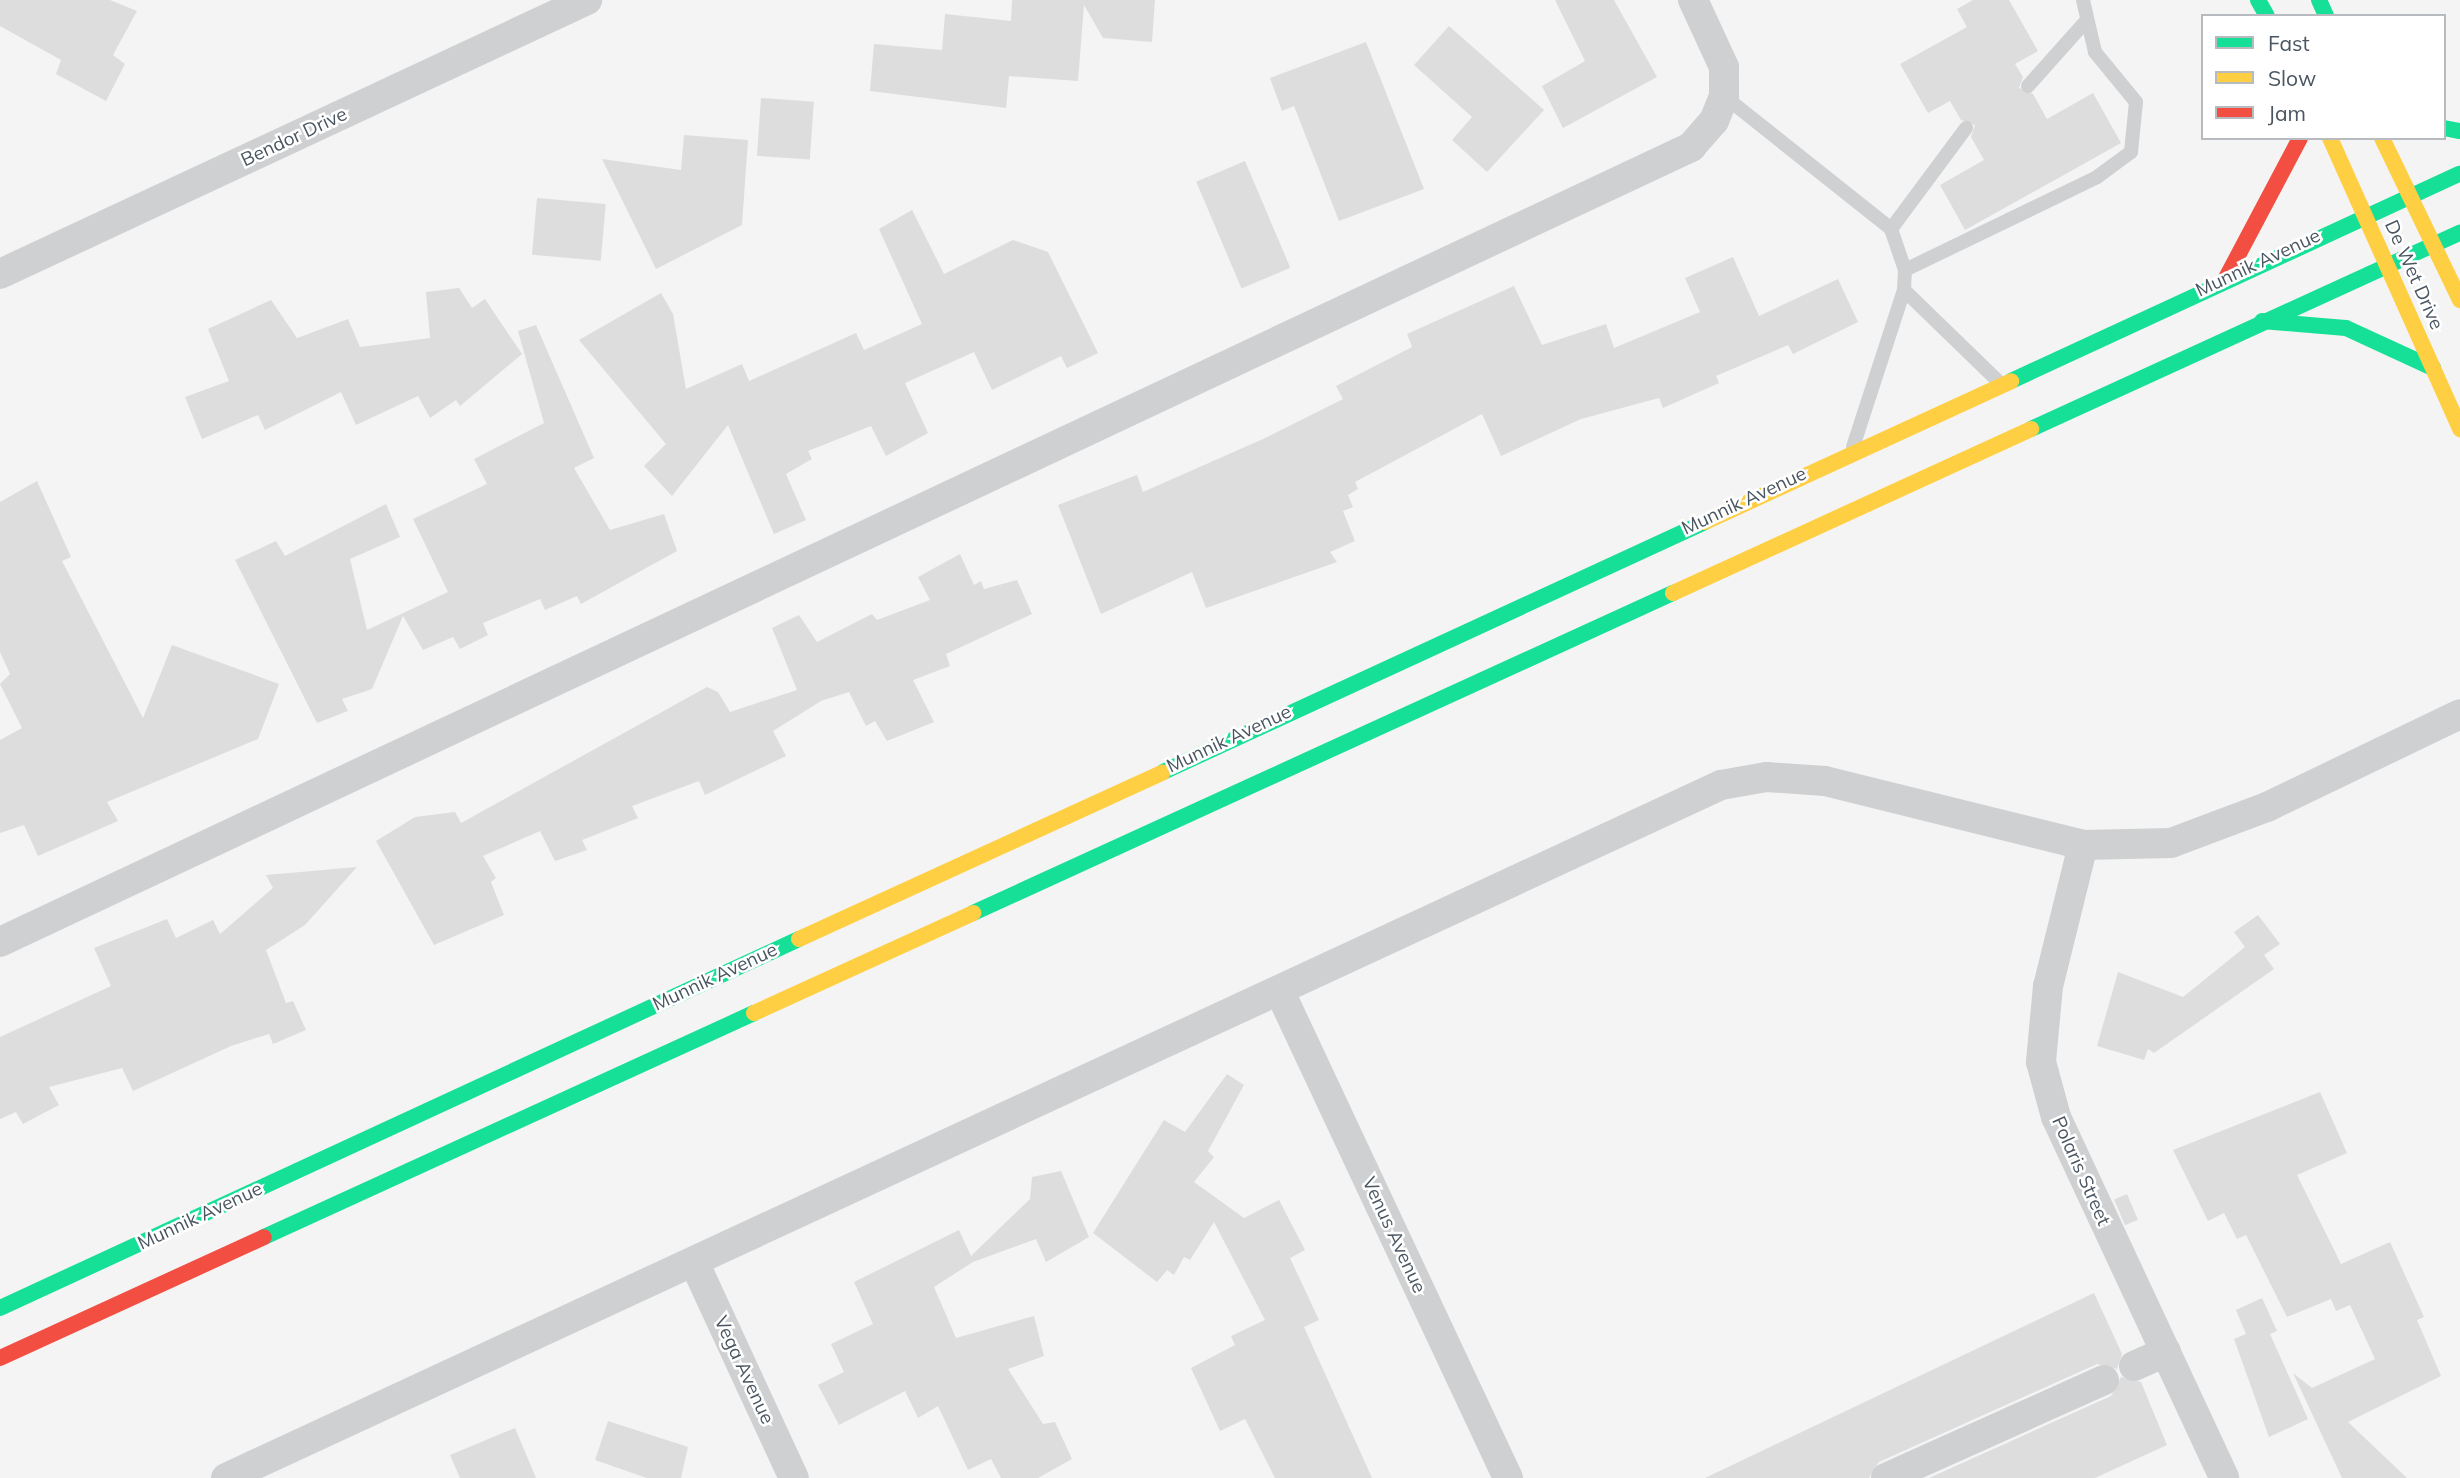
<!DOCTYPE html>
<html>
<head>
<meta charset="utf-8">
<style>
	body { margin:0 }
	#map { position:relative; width:2460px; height:1478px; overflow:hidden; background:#f4f4f4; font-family:Mulish,sans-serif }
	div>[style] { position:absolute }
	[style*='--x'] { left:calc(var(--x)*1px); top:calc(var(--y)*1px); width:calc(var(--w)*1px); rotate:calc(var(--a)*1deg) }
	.building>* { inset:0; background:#ddddde; transform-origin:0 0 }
	.lane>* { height:14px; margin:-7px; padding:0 7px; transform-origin:7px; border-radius:7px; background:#ced0d2 }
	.street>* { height:30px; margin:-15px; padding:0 15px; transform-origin:15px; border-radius:15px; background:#ced0d2 }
	.fast>* { height:16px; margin:-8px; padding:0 8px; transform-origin:8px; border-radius:8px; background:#16e098 }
	.slow>* { height:16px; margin:-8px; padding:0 8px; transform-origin:8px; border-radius:8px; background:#ffcf43 }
	.jam>* { height:16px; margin:-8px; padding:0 8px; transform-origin:8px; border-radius:8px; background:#f24e42 }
	span { translate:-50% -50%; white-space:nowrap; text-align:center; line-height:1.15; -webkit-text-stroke:5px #fff; paint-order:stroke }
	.street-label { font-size:19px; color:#4a5661 }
	.legend { position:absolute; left:2201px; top:14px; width:245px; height:126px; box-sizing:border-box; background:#fff; border:2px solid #b7bbc0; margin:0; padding:9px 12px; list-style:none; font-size:21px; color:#4a5661 }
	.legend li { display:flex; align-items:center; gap:14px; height:35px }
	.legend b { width:35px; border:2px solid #b7bbc0 }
</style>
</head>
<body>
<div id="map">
	<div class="building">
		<div style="clip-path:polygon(0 0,110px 0,137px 11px,113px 55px,125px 64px,106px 101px,56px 74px,61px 60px,0 26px)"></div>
		<div style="clip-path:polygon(1012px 0,1155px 0,1152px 42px,1103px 38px,1084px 5px,1078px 81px,1009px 76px,1006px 108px,870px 91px,874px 44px,942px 50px,945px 14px,1011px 21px)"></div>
		<div style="clip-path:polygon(1555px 0,1614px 0,1657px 77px,1563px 128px,1542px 86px,1585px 61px)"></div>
		<div style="clip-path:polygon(1973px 0,2009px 0,2038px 51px,2015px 64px,2023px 77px,2019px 88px,2033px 94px,2047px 119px,2093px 93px,2121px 143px,1965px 230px,1940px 185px,1984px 160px,1971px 137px,1975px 125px,1961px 120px,1950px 101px,1928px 113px,1900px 64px,1967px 27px,1957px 9px)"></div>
		<div style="clip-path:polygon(1449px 26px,1544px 110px,1487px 172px,1452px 140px,1472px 117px,1414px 65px)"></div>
		<div style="clip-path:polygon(1366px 42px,1424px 189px,1339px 221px,1294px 106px,1282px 111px,1270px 78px)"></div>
		<div style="left:761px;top:98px;width:53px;height:58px;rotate:4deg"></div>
		<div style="clip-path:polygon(684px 135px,748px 140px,742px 225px,656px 269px,602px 159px,681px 170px)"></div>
		<div style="left:1245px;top:161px;width:116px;height:53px;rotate:67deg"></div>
		<div style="left:537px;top:198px;width:69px;height:57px;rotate:5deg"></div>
		<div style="clip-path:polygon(912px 210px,944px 274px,1013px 240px,1048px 252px,1098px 353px,1067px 368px,1061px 356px,992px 390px,974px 352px,905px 383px,928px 433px,886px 456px,871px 426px,808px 451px,812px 459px,786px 474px,806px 520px,774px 534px,728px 425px,672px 496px,644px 466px,666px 444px,579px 340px,661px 293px,673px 314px,686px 389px,742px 364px,749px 381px,856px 333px,864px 350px,922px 324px,879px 229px)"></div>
		<div style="clip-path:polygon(1733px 257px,1759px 316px,1838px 279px,1858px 322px,1793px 354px,1788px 345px,1716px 376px,1719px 383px,1663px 408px,1659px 398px,1581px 419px,1501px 456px,1482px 414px,1355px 482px,1358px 489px,1348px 495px,1353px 507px,1343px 511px,1355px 541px,1330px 552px,1337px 562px,1206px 608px,1192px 572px,1101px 614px,1058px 505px,1137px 475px,1143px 492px,1263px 439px,1343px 399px,1336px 386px,1412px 347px,1407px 334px,1514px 286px,1542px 345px,1606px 324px,1614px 348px,1700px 312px,1685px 278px)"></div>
		<div style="clip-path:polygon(459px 288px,472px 308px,485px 299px,522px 354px,460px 406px,456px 400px,430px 418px,418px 396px,356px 425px,341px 392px,265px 430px,258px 415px,202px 439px,185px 397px,229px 381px,208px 329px,271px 300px,297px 338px,348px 319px,360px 347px,430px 338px,426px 292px)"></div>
		<div style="clip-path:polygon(536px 325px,594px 458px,574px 468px,610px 530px,664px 514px,677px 551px,581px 604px,577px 596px,545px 610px,540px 599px,483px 623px,488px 635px,460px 649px,453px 637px,423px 650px,403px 616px,372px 689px,342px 699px,348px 711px,317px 723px,235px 560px,276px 541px,285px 556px,386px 504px,400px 537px,350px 559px,367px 630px,448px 592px,413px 519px,487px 484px,474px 459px,544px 423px,518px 331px)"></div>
		<div style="clip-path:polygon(37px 481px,71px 557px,62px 561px,143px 718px,172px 645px,279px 684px,258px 739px,107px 802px,118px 821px,38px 856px,24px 825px,0 833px,0 740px,22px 728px,0 684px,10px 674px,0 652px,0 502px)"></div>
		<div style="clip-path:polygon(960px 554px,974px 585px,981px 581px,984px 589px,1017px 580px,1032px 614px,946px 654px,950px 666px,913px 680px,934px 722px,887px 741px,875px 721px,866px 726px,849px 692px,821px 701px,773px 731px,786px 756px,705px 795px,699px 781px,632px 806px,638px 818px,582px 840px,587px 850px,555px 861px,540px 831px,483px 856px,496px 878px,491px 882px,504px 915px,434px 945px,376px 841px,415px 817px,455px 812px,461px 823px,707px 687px,718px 692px,730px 712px,797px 690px,772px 628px,799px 615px,817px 642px,872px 614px,877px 620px,930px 600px,918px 577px)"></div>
		<div style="clip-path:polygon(357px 867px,305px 925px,266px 950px,286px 1003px,293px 1001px,306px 1030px,273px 1044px,269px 1034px,231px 1046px,133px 1091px,122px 1068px,49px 1087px,59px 1105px,23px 1124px,16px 1112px,0 1119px,0 1037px,111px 986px,94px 948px,167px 919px,176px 938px,213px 920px,220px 934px,273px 888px,266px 875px)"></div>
		<div style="clip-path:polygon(2258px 915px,2280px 944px,2264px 955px,2274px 969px,2154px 1053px,2148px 1049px,2144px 1060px,2097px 1046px,2118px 972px,2183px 997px,2245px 947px,2234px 932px)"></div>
		<div style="clip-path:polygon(1227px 1074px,1244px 1085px,1208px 1151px,1214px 1157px,1194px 1182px,1244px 1218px,1279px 1200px,1305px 1250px,1290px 1258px,1319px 1320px,1304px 1327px,1372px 1478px,1275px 1478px,1245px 1419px,1220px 1431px,1191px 1368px,1235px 1345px,1231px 1336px,1265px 1320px,1214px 1222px,1190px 1260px,1184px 1257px,1174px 1275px,1167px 1270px,1157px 1282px,1093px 1233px,1164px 1120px,1185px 1132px)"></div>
		<div style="clip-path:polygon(2320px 1092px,2347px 1153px,2297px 1175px,2341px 1264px,2390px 1242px,2424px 1317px,2417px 1320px,2441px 1376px,2348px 1422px,2407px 1478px,2342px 1478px,2293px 1373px,2312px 1388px,2375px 1359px,2350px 1305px,2336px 1311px,2331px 1299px,2287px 1317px,2246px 1235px,2237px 1239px,2224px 1213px,2208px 1221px,2173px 1150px)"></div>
		<div style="clip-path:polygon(1061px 1171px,1089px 1237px,1046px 1262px,1036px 1239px,973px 1262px,934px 1287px,956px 1338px,1034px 1316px,1044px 1356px,1008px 1369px,1043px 1424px,1055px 1422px,1072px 1459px,1038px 1478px,1001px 1478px,991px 1459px,968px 1470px,938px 1406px,918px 1418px,905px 1391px,839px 1425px,818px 1385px,844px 1372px,831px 1344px,873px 1324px,854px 1282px,959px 1230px,971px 1256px,1030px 1199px,1032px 1177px)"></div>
		<div style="left:2127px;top:1194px;width:28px;height:14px;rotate:67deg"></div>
		<div style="clip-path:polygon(2094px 1293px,2122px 1354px,2117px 1369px,2097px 1364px,1879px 1462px,1869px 1478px,1705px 1478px)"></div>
		<div style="clip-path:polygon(2262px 1298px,2277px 1331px,2270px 1334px,2308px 1419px,2269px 1437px,2234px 1339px,2246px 1334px,2236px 1310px)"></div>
		<div style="clip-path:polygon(2121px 1377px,2141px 1382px,2167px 1445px,2095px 1478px,1929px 1478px,2111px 1396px)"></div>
		<div style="clip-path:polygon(608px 1421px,688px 1447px,681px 1478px,647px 1478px,595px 1460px)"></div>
		<div style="clip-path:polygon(515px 1428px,536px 1478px,460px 1478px,450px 1455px)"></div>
	</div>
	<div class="lane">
		<div style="--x:2028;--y:86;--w:86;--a:-48.3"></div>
		<div style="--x:1724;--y:96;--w:213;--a:38.5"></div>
		<div style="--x:1891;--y:229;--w:43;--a:71.1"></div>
		<div style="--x:1905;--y:270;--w:20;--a:93"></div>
		<div style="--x:1904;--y:290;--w:165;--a:108"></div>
		<div style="--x:1891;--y:229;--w:126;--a:-53.4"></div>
		<div style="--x:1905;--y:270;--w:213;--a:-25.8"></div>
		<div style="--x:2097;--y:177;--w:42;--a:-36.3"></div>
		<div style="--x:2131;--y:152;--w:50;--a:-84.3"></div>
		<div style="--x:2136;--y:102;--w:65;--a:-129.4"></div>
		<div style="--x:2095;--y:52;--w:53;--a:-103"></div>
		<div style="--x:1904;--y:290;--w:134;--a:44.1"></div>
	</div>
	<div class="street">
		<div style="--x:0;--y:274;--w:648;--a:-25.02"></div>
		<div style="--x:2083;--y:845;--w:145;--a:103.9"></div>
		<div style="--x:2048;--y:986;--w:76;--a:95.3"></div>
		<div style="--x:2041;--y:1062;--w:57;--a:74.7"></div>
		<div style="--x:2056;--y:1117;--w:398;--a:65"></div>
		<div style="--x:0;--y:942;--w:1869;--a:-25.18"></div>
		<div style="--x:1691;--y:147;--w:35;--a:-49"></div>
		<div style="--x:1714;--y:121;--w:27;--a:-68"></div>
		<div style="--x:1724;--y:96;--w:29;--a:-90"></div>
		<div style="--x:1724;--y:67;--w:74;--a:-114.8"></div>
		<div style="--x:1280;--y:992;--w:537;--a:64.87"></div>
		<div style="--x:694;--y:1262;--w:238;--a:65.2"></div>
		<div style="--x:2134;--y:1366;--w:35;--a:-24"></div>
		<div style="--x:226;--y:1478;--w:1648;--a:-24.87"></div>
		<div style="--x:1721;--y:785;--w:46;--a:-10.1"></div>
		<div style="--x:1766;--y:777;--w:59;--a:3.9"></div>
		<div style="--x:1825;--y:781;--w:266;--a:13.9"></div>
		<div style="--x:2083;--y:845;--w:88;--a:-1.3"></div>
		<div style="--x:2171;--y:843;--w:103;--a:-20.6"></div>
		<div style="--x:2267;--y:807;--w:214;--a:-25.7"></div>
		<div style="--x:1886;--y:1478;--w:239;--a:-24.2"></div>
	</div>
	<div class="fast">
		<div style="--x:2258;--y:0;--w:18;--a:61"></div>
		<div style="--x:2319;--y:0;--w:17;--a:66"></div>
		<div style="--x:2444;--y:128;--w:16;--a:11"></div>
		<div style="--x:2262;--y:321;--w:84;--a:4.8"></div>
		<div style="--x:2346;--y:328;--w:96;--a:24.7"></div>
		<div style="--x:2011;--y:381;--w:494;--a:-24.8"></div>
		<div style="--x:2031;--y:429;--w:472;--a:-24.6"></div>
		<div style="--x:1163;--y:772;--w:597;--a:-24.76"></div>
		<div style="--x:973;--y:913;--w:770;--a:-24.57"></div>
		<div style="--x:264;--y:1237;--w:539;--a:-24.57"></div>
		<div style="--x:0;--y:1308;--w:880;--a:-24.79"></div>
	</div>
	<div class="slow">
		<div style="--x:2330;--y:138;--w:319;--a:65.9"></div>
		<div style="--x:2382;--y:138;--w:180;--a:64.3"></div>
		<div style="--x:1705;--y:522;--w:337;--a:-24.7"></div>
		<div style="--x:1673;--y:593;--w:394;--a:-24.6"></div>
		<div style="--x:799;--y:939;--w:400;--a:-24.6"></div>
		<div style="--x:754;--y:1013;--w:241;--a:-24.5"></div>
	</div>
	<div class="jam">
		<div style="--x:2226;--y:278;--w:158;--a:-62.1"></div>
		<div style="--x:0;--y:1358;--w:290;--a:-24.6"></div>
	</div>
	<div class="street-label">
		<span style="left:294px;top:137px;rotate:-25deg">Bendor Drive</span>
		<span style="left:2258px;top:263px;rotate:-25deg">Munnik Avenue</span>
		<span style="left:2414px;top:275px;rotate:66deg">De Wet Drive</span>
		<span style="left:1744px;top:501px;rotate:-25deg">Munnik Avenue</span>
		<span style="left:1229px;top:739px;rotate:-25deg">Munnik Avenue</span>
		<span style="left:715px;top:977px;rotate:-25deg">Munnik Avenue</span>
		<span style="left:2081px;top:1171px;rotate:66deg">Polaris Street</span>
		<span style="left:200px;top:1216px;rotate:-25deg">Munnik Avenue</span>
		<span style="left:1394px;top:1235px;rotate:65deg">Venus Avenue</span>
		<span style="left:744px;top:1370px;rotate:65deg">Vega Avenue</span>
	</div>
	<ul class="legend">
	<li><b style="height:9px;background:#16e098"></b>Fast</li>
	<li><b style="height:9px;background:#ffcf43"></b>Slow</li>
	<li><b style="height:9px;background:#f24e42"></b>Jam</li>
	</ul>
</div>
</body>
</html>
